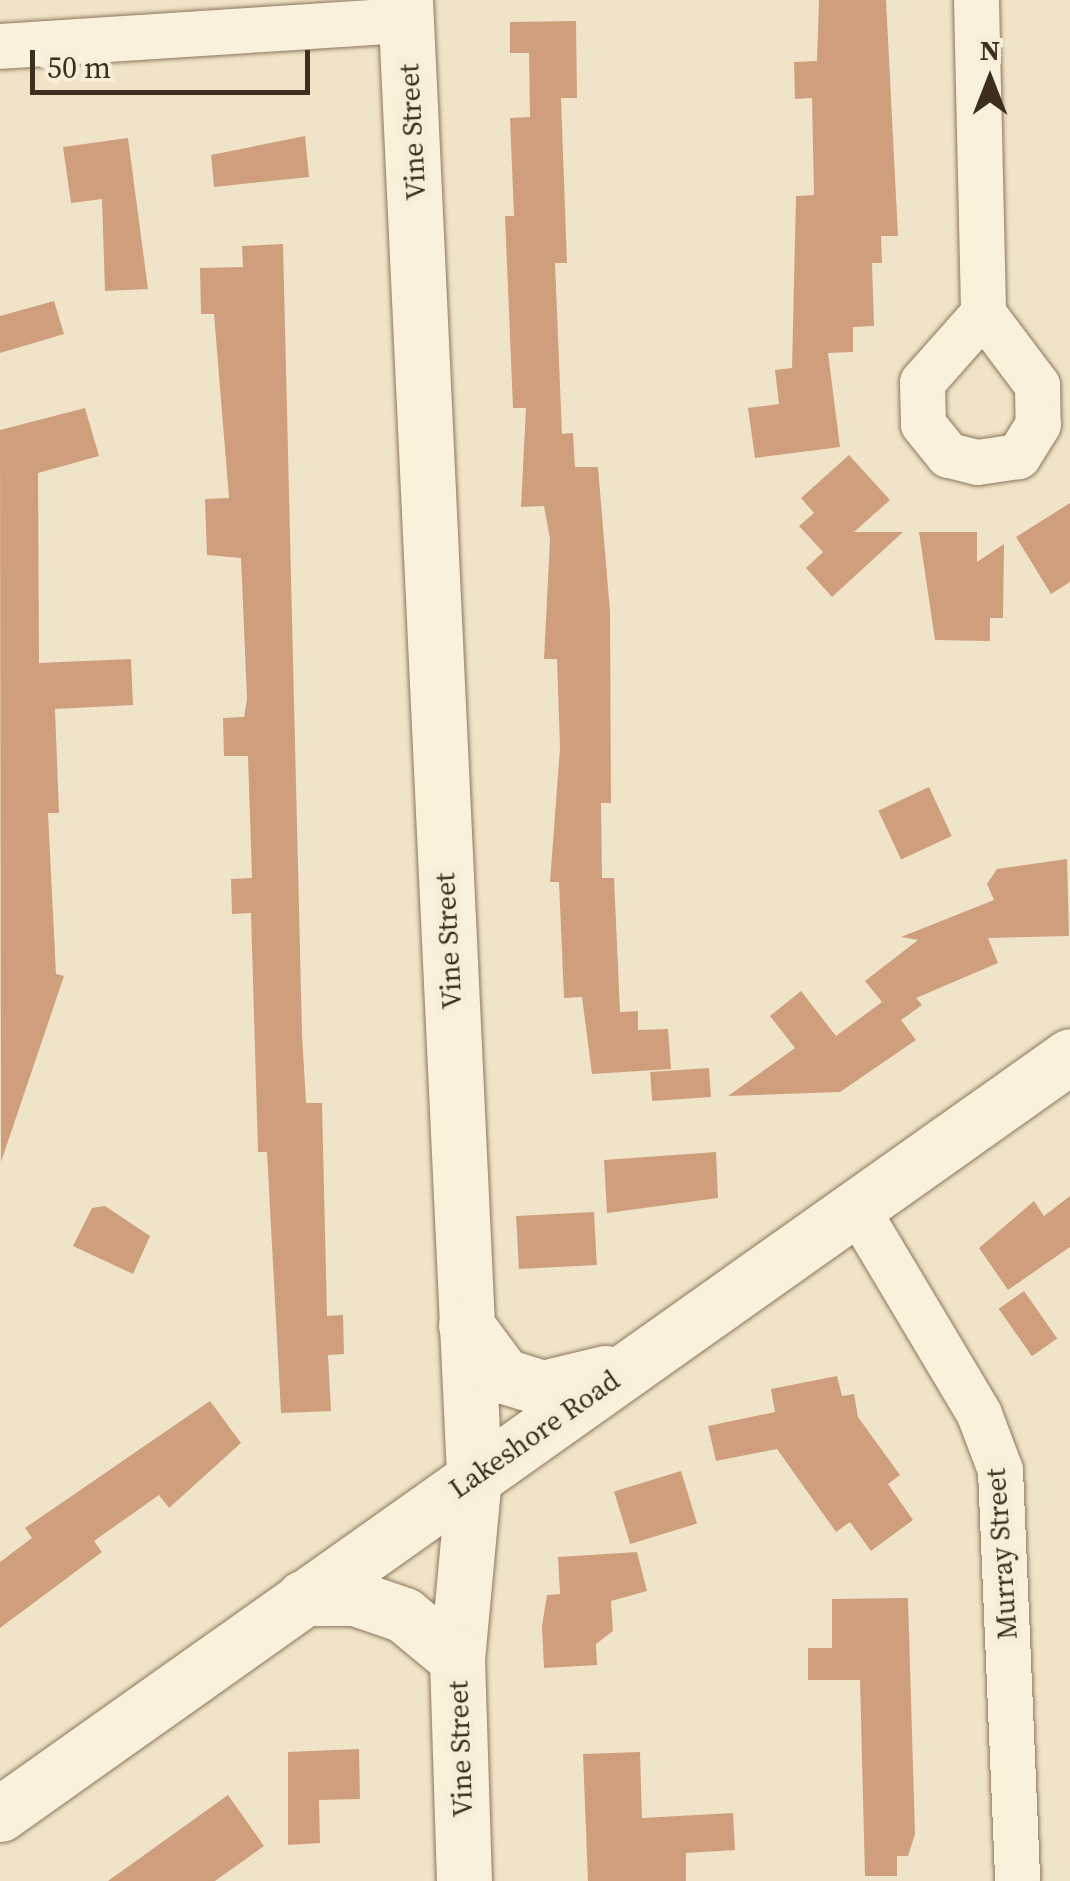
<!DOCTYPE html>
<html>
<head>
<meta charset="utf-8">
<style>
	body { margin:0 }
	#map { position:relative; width:1070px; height:1881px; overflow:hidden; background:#f0e4c8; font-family:"Source Serif 4",serif }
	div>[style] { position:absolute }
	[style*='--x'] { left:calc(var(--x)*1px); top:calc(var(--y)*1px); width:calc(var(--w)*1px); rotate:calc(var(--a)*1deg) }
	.building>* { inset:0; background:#cf9f7d; transform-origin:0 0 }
	.roads { filter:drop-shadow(0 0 2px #8d765c) drop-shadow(0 0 2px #8d765c) }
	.minor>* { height:45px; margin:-22.5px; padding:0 22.5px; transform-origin:22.5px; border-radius:22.5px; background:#faf1dc }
	.tertiary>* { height:55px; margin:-27.5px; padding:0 27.5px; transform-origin:27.5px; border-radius:27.5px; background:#faf1dc }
	.secondary>* { height:55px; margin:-27.5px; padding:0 27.5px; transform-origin:27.5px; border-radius:27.5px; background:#faf1dc }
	span { translate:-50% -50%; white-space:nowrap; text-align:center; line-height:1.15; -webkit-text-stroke:10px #f7eed8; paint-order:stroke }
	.street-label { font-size:28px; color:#3d2e20 }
	.north { position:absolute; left:940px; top:30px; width:100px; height:100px; -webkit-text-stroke:8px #f7eed8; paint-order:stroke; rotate:0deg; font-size:28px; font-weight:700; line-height:40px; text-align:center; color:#3d2e20 }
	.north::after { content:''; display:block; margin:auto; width:35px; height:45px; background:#3d2e20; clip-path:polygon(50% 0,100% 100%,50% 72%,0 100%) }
	.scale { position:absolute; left:30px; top:50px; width:280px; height:45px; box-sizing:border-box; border:5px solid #3d2e20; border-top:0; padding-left:12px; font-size:30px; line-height:35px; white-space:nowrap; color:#3d2e20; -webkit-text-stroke:8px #f7eed8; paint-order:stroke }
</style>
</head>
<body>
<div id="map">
	<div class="building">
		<div style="clip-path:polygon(819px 0,886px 0,898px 236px,881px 236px,882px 263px,872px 263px,874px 326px,853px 327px,853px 352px,828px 353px,840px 447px,755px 458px,748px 408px,779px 404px,775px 370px,792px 368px,796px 196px,814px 195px,812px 98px,795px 99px,794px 62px,817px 61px)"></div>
		<div style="clip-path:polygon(576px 21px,577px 98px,561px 98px,567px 263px,555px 263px,562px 434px,573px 433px,575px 467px,598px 467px,610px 612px,611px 803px,601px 803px,602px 878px,614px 878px,620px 1012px,638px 1011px,638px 1030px,668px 1029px,671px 1069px,592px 1074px,582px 997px,564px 998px,559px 882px,550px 882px,560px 748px,557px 659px,544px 659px,550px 539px,544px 506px,521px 507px,526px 408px,513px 408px,505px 216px,514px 216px,510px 118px,530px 117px,529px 53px,510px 53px,510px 22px)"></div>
		<div style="clip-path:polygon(305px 136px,309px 177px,214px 187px,211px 155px)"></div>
		<div style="clip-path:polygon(128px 138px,148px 289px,105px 291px,102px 199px,71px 203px,63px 147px)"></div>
		<div style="clip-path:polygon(283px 244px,302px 1033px,306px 1103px,322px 1103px,327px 1316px,343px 1315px,344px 1354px,328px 1355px,331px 1411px,281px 1413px,267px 1152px,258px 1152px,251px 913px,232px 914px,231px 879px,252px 878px,248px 756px,224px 756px,223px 718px,244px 717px,247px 699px,241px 558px,207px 555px,205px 499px,229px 498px,214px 314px,201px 314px,200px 268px,243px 267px,242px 246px)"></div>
		<div style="clip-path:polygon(54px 301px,64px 334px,0 353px,0 316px)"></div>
		<div style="clip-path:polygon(85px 408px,99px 456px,38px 473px,39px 663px,131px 659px,133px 705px,55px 709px,59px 813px,48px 813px,56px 974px,64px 976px,1px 1162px,0 430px)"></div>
		<div style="clip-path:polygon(849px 455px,890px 500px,854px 532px,903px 532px,832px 597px,806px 568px,823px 552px,799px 526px,814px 513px,801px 498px)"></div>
		<div style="clip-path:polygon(1070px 503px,1070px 582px,1051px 594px,1016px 537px)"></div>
		<div style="clip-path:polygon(919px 532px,977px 532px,977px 562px,1004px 544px,1003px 618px,990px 618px,990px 641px,935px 640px)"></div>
		<div style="left:929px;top:787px;width:54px;height:56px;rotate:65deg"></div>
		<div style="clip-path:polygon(1067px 859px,1069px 936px,988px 938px,998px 963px,916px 998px,922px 1005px,901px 1020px,916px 1040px,840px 1092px,728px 1096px,795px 1048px,770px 1016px,801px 991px,836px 1036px,882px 1002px,865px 981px,918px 940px,901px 937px,994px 900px,987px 884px,997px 869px)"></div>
		<div style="left:709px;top:1068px;width:29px;height:59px;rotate:86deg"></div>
		<div style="clip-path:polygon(716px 1152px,718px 1198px,607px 1213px,604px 1160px)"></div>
		<div style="clip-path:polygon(1070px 1196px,1070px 1247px,1008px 1290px,979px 1248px,1034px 1201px,1044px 1216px)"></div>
		<div style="clip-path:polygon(105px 1206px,150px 1236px,133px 1274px,73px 1246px,92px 1208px)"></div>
		<div style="left:594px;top:1212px;width:53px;height:78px;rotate:87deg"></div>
		<div style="left:1024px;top:1291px;width:58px;height:31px;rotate:55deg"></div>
		<div style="clip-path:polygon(837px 1376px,842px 1396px,854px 1394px,858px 1417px,900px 1475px,888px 1484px,913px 1520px,871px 1551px,850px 1522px,836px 1532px,777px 1449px,716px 1461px,708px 1426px,775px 1412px,771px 1389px)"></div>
		<div style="clip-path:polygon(210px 1401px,241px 1443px,169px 1508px,159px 1495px,94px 1541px,102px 1552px,0 1628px,0 1562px,32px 1538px,25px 1528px)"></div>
		<div style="left:681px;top:1471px;width:55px;height:70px;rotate:73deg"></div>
		<div style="clip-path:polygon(637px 1552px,647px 1591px,611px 1601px,613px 1631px,596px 1644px,597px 1665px,544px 1668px,542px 1626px,547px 1595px,560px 1594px,558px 1557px)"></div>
		<div style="clip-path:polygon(908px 1598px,915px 1834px,908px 1856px,897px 1856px,897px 1876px,865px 1876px,860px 1680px,808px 1680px,808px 1648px,832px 1648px,832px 1599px)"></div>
		<div style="clip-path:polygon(359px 1749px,360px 1799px,319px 1800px,320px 1843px,288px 1845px,288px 1752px)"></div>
		<div style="clip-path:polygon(640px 1752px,642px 1818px,733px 1813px,735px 1850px,686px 1853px,686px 1881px,588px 1881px,583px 1754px)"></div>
		<div style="clip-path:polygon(228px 1795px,264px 1846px,215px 1881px,108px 1881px)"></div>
	</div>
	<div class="roads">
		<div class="minor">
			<div style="--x:976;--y:0;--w:313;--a:88.7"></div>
			<div style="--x:983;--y:313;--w:90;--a:53.1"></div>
			<div style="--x:1037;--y:385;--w:39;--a:89"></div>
			<div style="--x:1038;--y:424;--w:38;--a:122"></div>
			<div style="--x:1018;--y:456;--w:41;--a:171.7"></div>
			<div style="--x:977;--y:462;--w:30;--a:-166"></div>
			<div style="--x:948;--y:455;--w:40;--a:-129"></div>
			<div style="--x:923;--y:424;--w:42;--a:-91.4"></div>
			<div style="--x:922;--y:382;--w:92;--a:-48.5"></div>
			<div style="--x:0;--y:46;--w:408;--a:-3.7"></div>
			<div style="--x:854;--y:1204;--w:244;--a:59.2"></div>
			<div style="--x:979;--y:1414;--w:60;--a:69.4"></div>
			<div style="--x:1000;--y:1470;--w:411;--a:87.6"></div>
		</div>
		<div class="tertiary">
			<div style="--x:405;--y:0;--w:1478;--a:87.32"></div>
			<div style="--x:474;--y:1476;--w:184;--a:95.3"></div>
			<div style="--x:457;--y:1659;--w:222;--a:88.2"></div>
		</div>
		<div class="secondary">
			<div style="--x:466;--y:1325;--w:64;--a:53.3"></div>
			<div style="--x:504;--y:1376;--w:41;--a:17.1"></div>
			<div style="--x:543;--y:1388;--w:64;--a:-13.6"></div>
			<div style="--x:303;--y:1598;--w:52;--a:0"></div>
			<div style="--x:355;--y:1598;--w:52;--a:19.1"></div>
			<div style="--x:404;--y:1615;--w:69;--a:39.7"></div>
			<div style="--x:0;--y:1814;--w:1311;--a:-35.31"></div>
		</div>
	</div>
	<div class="street-label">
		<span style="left:412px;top:132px;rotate:-93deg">Vine Street</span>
		<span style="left:448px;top:941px;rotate:-93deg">Vine Street</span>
		<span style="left:534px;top:1434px;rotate:-35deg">Lakeshore Road</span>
		<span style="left:1001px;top:1554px;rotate:-94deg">Murray Street</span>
		<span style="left:460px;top:1749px;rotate:-92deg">Vine Street</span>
	</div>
	<div class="north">N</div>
	<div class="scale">50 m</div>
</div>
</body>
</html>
